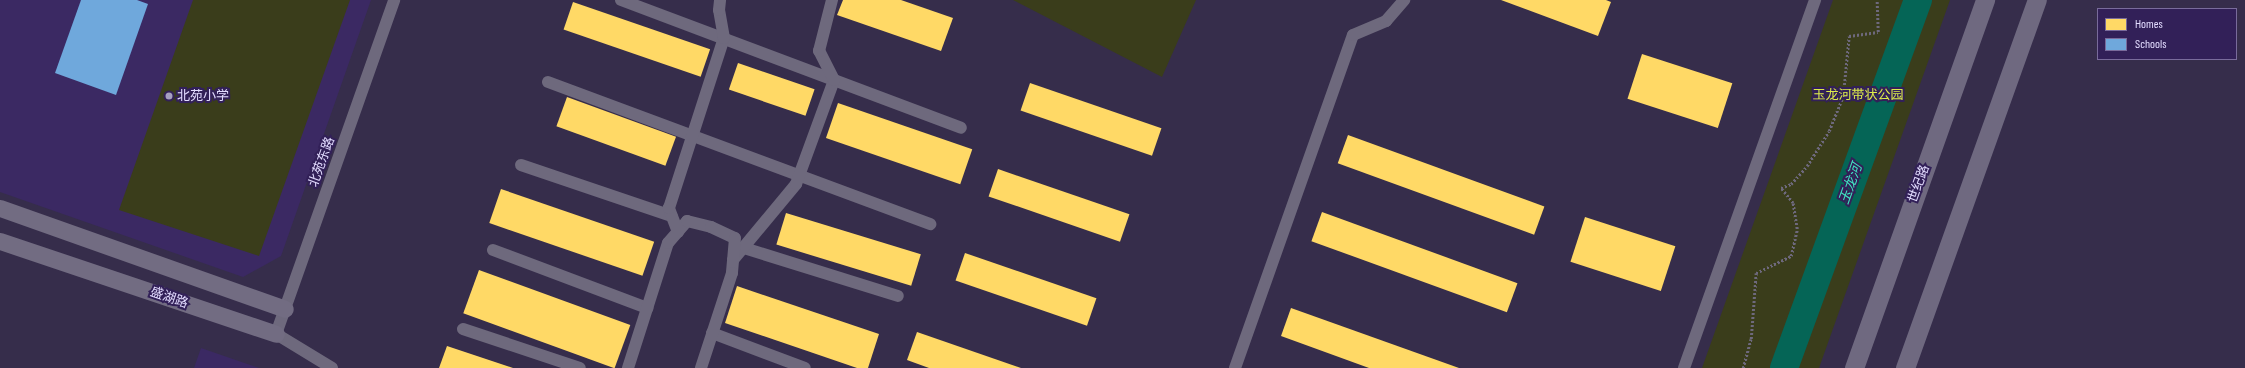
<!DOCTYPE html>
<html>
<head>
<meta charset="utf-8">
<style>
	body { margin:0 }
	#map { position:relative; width:2245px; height:368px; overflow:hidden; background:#362d4b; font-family:"Sofia Sans Condensed","Noto Sans SC",sans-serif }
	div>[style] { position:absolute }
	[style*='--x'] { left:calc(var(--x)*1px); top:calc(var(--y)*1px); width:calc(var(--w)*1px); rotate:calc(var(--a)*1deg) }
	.built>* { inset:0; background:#3b2963 }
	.green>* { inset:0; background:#3a3d1b }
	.homes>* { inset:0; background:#ffd966; transform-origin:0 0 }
	.schools>* { inset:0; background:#6fa8dc }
	.river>* { height:28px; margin:-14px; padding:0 14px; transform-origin:14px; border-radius:14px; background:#056556 }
	.path>* { height:2.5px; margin-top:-1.25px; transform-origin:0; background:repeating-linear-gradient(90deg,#6e697d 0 2px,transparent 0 4px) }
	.street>* { height:12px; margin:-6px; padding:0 6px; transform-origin:6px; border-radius:6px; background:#6e697d }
	.secondary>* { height:17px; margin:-8.5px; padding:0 8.5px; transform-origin:8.5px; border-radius:8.5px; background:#726c82 }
	.primary>* { height:19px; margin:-9.5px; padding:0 9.5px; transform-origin:9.5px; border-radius:9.5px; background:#6f6980 }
	.dots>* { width:11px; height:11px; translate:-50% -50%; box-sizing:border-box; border:2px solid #322058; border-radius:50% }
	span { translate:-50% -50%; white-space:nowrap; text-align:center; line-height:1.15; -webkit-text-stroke:4px #322058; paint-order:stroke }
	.park-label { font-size:13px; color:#ddec4a }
	.poi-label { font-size:13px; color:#e3dcff }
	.left { translate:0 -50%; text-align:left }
	.street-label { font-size:13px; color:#e3dcff }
	.water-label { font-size:14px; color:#41e6c2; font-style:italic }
	.legend { position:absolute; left:2097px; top:8px; width:140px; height:52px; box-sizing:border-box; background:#322058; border:1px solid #796b9b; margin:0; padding:5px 7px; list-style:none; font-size:12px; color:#e3dcff }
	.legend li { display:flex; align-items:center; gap:8px; height:20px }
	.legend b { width:20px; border:1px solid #796b9b }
</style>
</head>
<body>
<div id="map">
	<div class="built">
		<div style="clip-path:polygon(0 0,371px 0,281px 256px,243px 277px,0 192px)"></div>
		<div style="clip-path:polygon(201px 348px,259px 368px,194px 368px)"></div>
	</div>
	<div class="green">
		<div style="clip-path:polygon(193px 0,350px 0,259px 256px,119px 210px)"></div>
		<div style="clip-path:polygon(1013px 0,1196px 0,1162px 77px)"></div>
		<div style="clip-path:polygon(1833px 0,1950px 0,1819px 368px,1702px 368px)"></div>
	</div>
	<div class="homes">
		<div style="clip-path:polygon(843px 0,901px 0,953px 18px,941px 51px,837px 15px)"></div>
		<div style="clip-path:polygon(1501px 0,1606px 0,1611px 2px,1598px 36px)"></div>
		<div style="left:573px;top:2px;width:145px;height:29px;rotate:19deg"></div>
		<div style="left:1642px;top:54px;width:95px;height:47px;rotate:18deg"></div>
		<div style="left:738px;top:63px;width:81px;height:28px;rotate:19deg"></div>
		<div style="left:1030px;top:83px;width:139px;height:29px;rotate:19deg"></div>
		<div style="left:567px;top:97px;width:116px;height:31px;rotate:20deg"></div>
		<div style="left:838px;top:103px;width:142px;height:37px;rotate:19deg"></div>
		<div style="left:1348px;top:135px;width:209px;height:30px;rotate:20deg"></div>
		<div style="left:998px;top:169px;width:139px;height:29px;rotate:19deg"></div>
		<div style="left:501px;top:189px;width:162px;height:36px;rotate:19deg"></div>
		<div style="left:1322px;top:212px;width:208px;height:31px;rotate:20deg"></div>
		<div style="left:786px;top:213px;width:141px;height:33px;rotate:17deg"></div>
		<div style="left:1585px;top:217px;width:95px;height:47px;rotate:18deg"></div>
		<div style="left:965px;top:253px;width:139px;height:29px;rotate:19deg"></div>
		<div style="left:479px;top:270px;width:161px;height:46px;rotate:20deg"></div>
		<div style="clip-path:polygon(737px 286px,879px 334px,868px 368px,857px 368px,725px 323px)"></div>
		<div style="clip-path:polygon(1291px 308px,1459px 368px,1369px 368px,1281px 336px)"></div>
		<div style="clip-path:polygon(917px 332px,1021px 368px,929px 368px,907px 360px)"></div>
		<div style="clip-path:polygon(447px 346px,513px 368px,439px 368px)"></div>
	</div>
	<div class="schools">
		<div style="clip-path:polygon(81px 0,137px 0,148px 4px,116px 95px,55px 73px)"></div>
	</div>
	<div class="river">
		<div style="--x:1784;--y:368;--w:392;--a:-70"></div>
	</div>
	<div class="path">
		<div style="--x:1743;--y:368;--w:30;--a:-75"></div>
		<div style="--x:1751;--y:339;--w:66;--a:-85.7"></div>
		<div style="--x:1756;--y:273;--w:39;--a:-26"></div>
		<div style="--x:1791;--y:256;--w:28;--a:-77"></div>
		<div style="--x:1797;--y:229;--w:26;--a:-99"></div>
		<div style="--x:1793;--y:203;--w:19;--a:-129"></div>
		<div style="--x:1781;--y:188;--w:11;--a:-22"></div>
		<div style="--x:1791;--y:184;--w:24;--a:-48"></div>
		<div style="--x:1807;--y:166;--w:41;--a:-57.8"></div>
		<div style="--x:1829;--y:131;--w:37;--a:-68"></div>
		<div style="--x:1843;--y:97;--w:61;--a:-84.4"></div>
		<div style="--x:1849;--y:36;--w:29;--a:-8"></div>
		<div style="--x:1878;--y:32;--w:32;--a:-92"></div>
	</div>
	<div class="street">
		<div style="--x:621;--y:0;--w:363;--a:20.6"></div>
		<div style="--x:548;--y:82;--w:408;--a:20.4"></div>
		<div style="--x:521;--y:165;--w:159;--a:18.7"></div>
		<div style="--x:678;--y:232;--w:26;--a:-111"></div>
		<div style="--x:669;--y:208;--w:179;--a:-72.1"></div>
		<div style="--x:724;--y:38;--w:28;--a:-100"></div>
		<div style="--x:719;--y:10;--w:10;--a:-84"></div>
		<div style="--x:744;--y:248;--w:161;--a:17.3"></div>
		<div style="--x:493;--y:250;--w:165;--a:20.6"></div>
		<div style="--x:733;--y:260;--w:99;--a:-50.3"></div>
		<div style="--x:796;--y:184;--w:111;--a:-69.9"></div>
		<div style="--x:834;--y:80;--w:33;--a:-117"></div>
		<div style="--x:819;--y:51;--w:53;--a:-75.7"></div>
		<div style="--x:463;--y:329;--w:123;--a:18.4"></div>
		<div style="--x:712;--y:333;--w:99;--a:20.6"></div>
		<div style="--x:332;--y:368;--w:66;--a:-148.7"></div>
		<div style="--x:276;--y:334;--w:354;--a:-70.5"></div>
		<div style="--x:628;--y:368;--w:131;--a:-72.3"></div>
		<div style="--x:668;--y:243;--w:29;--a:-49"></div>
		<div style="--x:687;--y:221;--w:25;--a:14"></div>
		<div style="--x:711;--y:227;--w:26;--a:25"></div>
		<div style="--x:735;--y:238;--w:35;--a:95"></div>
		<div style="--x:732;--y:273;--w:100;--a:108.1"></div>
		<div style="--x:1235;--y:368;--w:353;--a:-70.5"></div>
		<div style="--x:1353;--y:35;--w:36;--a:-23"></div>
		<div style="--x:1386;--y:21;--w:28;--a:-49"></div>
		<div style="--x:1684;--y:368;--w:391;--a:-70.4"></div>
	</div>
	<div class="secondary">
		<div style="--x:0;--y:208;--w:302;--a:19.5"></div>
		<div style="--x:0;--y:241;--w:291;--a:18.6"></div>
	</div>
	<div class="primary">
		<div style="--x:1854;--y:368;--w:391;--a:-70.4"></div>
		<div style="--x:1905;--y:368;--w:391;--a:-70.3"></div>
	</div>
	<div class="dots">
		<div style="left:169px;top:96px;background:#a69fc0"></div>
	</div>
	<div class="park-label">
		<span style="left:1858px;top:95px">玉龙河带状公园</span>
	</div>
	<div class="poi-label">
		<span class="left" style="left:177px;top:96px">北苑小学</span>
	</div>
	<div class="street-label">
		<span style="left:322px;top:162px;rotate:-70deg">北苑东路</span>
		<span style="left:1919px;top:184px;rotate:-70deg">世纪路</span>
		<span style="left:169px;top:298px;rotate:19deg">盛湖路</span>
	</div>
	<div class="water-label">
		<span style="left:1851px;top:184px;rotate:-70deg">玉龙河</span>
	</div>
	<ul class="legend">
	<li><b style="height:11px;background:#ffd966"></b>Homes</li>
	<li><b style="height:11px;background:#6fa8dc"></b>Schools</li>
	</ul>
</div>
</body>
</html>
